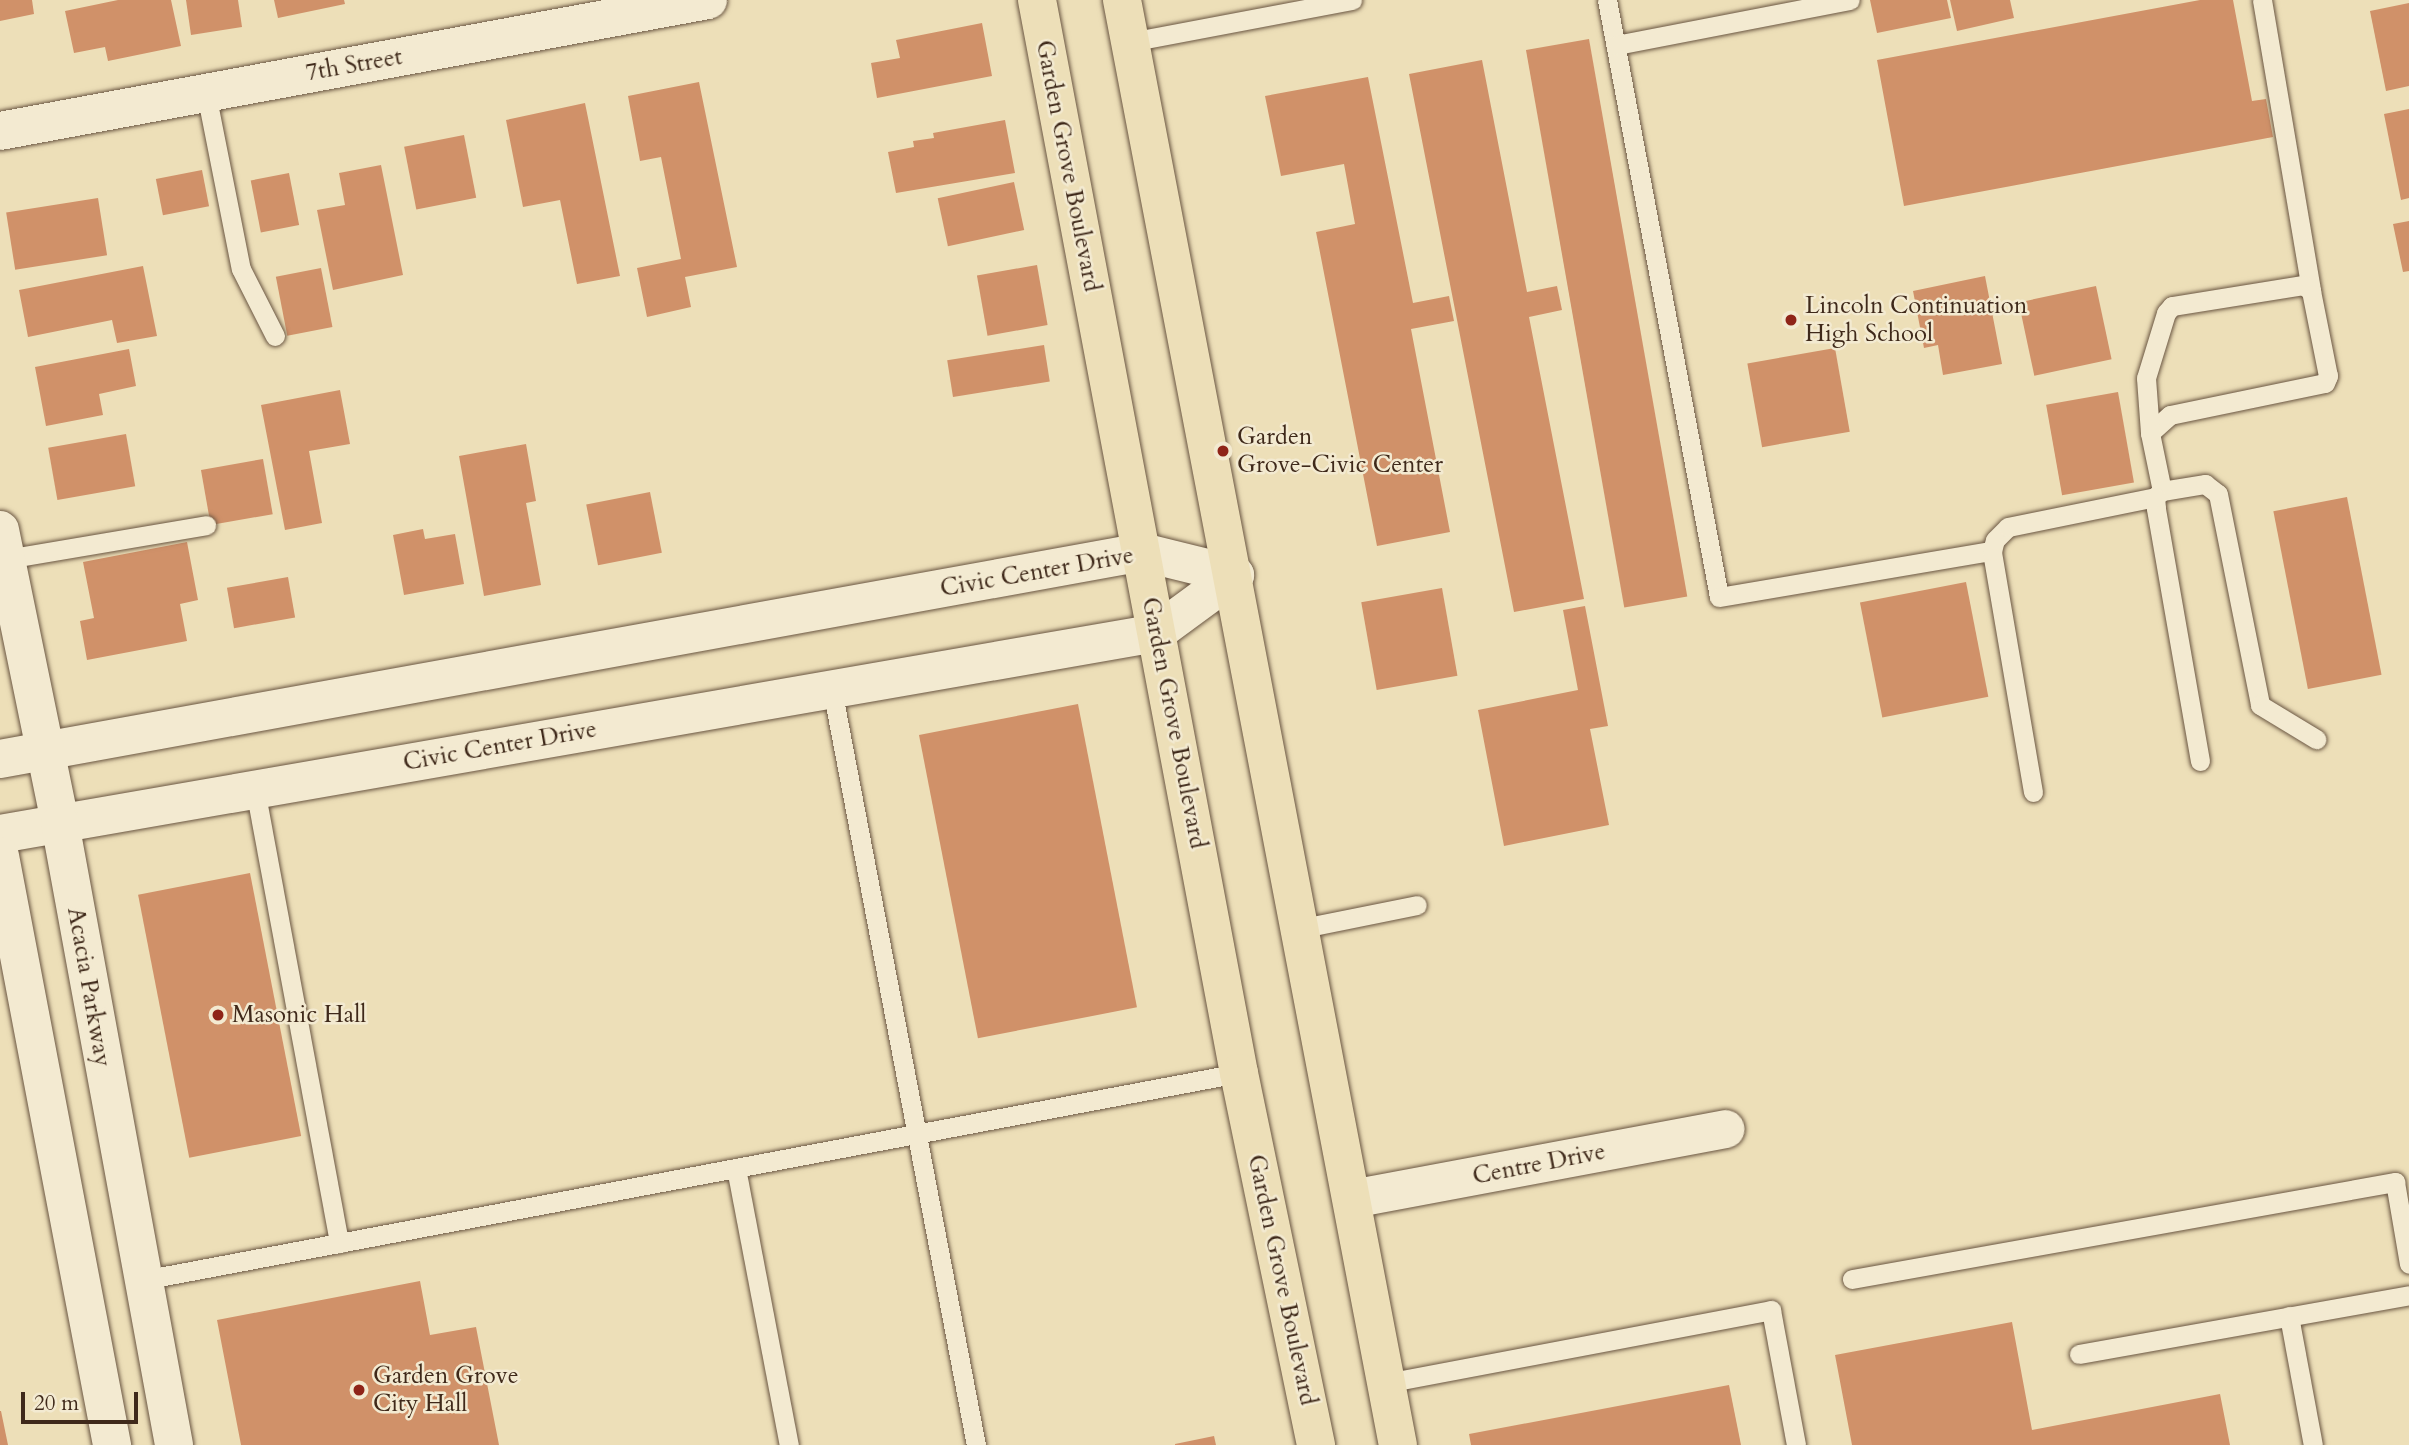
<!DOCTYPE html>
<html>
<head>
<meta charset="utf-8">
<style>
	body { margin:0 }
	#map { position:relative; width:2409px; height:1445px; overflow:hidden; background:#eddfb8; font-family:Cardo,serif }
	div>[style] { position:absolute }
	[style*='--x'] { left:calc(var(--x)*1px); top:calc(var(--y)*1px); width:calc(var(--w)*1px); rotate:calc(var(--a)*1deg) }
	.building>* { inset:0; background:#d09169; transform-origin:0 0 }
	.roads { filter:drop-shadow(0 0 2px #6a5642) drop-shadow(0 0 2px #6a5642) }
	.lane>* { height:19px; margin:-9.5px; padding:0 9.5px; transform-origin:9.5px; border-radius:9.5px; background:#f3ead1 }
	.street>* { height:38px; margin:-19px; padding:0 19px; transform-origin:19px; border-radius:19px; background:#f3ead1 }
	.secondary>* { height:38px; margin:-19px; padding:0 19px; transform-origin:19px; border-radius:19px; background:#f3ead1 }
	.primary>* { height:38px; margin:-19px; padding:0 19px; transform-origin:19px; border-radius:19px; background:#eddfb8 }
	.dots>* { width:19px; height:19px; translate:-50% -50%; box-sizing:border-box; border:4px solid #f3ead1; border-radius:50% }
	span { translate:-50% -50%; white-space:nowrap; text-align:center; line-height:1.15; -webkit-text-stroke:5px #f3ead1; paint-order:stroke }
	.street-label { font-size:24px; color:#3f291a }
	.poi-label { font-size:24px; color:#3f291a }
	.left { translate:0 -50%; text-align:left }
	.scale { position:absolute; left:21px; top:1392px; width:117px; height:32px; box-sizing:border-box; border:4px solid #3f291a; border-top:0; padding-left:9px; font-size:21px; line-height:24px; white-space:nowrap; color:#3f291a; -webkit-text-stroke:5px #f3ead1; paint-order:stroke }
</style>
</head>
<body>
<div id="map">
	<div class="building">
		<div style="clip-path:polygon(0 0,32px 0,34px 14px,0 21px)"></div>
		<div style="clip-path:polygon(118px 0,171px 0,181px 46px,108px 61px,105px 47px,74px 53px,65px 11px)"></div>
		<div style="clip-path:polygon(186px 0,238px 0,242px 27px,191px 35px)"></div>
		<div style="clip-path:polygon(274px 0,344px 0,345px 4px,278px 18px)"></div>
		<div style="clip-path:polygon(1870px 0,1947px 0,1951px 18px,1877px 33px)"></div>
		<div style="clip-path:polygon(1950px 0,2010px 0,2014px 18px,1957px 31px)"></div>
		<div style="clip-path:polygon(2200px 0,2233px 0,2252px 101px,2266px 99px,2273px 137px,1904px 206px,1877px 60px)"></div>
		<div style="clip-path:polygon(2409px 3px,2409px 86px,2386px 91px,2370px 11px)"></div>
		<div style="clip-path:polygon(982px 23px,992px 76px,877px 98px,871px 63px,900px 58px,896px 40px)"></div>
		<div style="left:1589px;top:39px;width:566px;height:64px;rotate:80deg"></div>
		<div style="clip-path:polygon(1482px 60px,1527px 292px,1557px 286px,1562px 310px,1529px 317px,1584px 599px,1514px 612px,1409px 74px)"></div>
		<div style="clip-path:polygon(1368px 77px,1413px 303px,1449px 296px,1454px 321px,1411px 329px,1450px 532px,1377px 546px,1316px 232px,1355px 224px,1344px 164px,1281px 176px,1265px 96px)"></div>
		<div style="clip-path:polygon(699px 82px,737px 267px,685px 277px,691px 307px,647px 317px,637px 268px,681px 259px,661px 157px,640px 161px,628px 96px)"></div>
		<div style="clip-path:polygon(585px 103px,620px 276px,577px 284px,560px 200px,523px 207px,506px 120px)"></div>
		<div style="clip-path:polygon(2409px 109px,2409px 198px,2401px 200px,2384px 114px)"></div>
		<div style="clip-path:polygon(1005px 120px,1015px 173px,896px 193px,888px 152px,914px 147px,913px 141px,934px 138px,933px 133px)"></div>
		<div style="left:464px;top:135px;width:64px;height:61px;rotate:79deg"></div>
		<div style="clip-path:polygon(381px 165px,403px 275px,333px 290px,317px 210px,345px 205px,339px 173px)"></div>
		<div style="left:202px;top:170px;width:37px;height:47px;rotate:79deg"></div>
		<div style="left:289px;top:173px;width:53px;height:39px;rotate:79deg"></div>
		<div style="left:1014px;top:182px;width:49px;height:78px;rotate:78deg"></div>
		<div style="left:98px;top:198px;width:58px;height:93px;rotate:81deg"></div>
		<div style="clip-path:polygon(2409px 221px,2409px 271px,2403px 272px,2393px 224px)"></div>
		<div style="left:1037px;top:265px;width:61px;height:61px;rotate:80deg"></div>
		<div style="clip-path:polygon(143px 266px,157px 336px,117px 343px,112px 320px,28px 337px,19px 290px)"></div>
		<div style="left:321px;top:268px;width:60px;height:46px;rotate:79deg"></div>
		<div style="clip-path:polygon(1985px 276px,2002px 364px,1943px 375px,1938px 345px,1924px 348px,1913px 291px)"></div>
		<div style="left:2096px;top:286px;width:75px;height:79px;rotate:78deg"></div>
		<div style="left:1044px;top:345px;width:37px;height:98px;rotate:81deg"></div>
		<div style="left:1835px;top:348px;width:85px;height:89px;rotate:80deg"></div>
		<div style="clip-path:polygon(129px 349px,136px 386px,99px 394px,103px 415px,46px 426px,35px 367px)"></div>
		<div style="clip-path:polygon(340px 390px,350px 444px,309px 451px,322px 523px,285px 530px,261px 405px)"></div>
		<div style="left:2118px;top:392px;width:92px;height:73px;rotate:80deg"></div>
		<div style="left:126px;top:434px;width:53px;height:79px;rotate:80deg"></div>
		<div style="clip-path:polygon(526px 444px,536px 501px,526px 503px,541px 585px,484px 596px,459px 456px)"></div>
		<div style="left:263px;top:459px;width:56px;height:63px;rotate:80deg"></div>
		<div style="left:650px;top:492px;width:62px;height:65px;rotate:79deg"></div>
		<div style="left:2347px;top:497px;width:181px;height:75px;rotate:79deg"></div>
		<div style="clip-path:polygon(423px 529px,425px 539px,455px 534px,464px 584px,404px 595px,393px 535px)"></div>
		<div style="clip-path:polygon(187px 542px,198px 600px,180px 604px,187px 641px,87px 660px,80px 621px,94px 618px,83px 562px)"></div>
		<div style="left:288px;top:577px;width:41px;height:62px;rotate:80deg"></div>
		<div style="left:1966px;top:582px;width:117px;height:108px;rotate:79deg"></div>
		<div style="left:1442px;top:588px;width:89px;height:82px;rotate:80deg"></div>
		<div style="clip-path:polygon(1585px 606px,1608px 726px,1590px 729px,1609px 825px,1504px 846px,1478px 710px,1578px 690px,1563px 610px)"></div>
		<div style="left:1078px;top:704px;width:309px;height:162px;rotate:79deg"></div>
		<div style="left:250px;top:873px;width:268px;height:114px;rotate:79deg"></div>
		<div style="clip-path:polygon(420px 1281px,430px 1335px,476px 1327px,499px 1445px,241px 1445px,217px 1320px)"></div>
		<div style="clip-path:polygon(2012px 1322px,2032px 1430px,2220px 1394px,2230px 1445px,1852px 1445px,1835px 1355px)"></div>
		<div style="clip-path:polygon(1729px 1385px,1741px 1445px,1471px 1445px,1469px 1434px)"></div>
		<div style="clip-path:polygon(0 1411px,1px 1411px,8px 1445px,0 1445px)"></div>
		<div style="clip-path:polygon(1214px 1436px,1216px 1445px,1175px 1445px,1175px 1444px)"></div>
	</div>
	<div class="roads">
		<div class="lane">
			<div style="--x:1607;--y:0;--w:607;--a:79.37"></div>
			<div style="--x:1719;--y:597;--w:277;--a:-9.6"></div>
			<div style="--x:2262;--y:0;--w:295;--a:80.4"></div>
			<div style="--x:1130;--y:42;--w:226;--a:-10.7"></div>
			<div style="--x:1616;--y:45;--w:238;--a:-10.9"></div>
			<div style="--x:206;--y:93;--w:179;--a:78.8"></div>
			<div style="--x:241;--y:269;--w:75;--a:63.1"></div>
			<div style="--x:2150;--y:433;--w:27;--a:-42"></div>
			<div style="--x:2170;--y:415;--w:158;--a:-11.7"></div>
			<div style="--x:2325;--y:383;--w:8;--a:-67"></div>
			<div style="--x:2328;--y:376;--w:87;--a:-101.3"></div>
			<div style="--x:2311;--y:291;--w:10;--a:-143"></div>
			<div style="--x:2303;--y:285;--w:133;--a:170.9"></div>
			<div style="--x:2172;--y:306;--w:9;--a:131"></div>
			<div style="--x:2166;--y:313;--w:68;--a:107.1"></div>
			<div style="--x:2146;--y:378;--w:55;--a:85.8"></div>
			<div style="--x:2150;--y:433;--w:59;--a:78.3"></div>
			<div style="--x:6;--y:559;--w:203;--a:-9.6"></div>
			<div style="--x:832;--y:689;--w:770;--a:79.22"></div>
			<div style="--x:2200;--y:761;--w:257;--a:-99.9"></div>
			<div style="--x:2156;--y:508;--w:11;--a:-95"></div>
			<div style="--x:2155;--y:497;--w:9;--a:-41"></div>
			<div style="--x:2162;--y:491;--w:44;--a:-9.2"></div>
			<div style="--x:2205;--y:484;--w:16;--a:38"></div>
			<div style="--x:2218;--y:494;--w:215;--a:78.7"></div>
			<div style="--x:2260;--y:705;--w:66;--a:31.3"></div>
			<div style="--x:255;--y:789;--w:462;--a:79.5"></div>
			<div style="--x:2033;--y:792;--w:244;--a:-99.7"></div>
			<div style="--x:1992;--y:551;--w:11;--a:-75"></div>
			<div style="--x:1995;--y:540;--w:18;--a:-45"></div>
			<div style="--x:2008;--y:527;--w:150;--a:-11.5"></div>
			<div style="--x:1303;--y:928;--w:116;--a:-11.4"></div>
			<div style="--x:736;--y:1168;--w:282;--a:79.2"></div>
			<div style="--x:1852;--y:1279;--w:552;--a:-10.13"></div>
			<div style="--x:2395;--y:1182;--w:83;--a:80.3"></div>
			<div style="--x:143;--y:1280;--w:1115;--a:-10.7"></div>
			<div style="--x:2289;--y:1316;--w:131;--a:79.5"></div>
			<div style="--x:2079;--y:1354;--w:335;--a:-10.1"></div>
			<div style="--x:1386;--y:1383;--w:392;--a:-10.7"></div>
			<div style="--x:1771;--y:1310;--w:137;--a:79.5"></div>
		</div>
		<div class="street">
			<div style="--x:0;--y:131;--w:720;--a:-10.48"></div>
			<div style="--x:0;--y:759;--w:1161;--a:-10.27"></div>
			<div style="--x:1142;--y:552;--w:96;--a:13.9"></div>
			<div style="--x:0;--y:834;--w:1173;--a:-9.86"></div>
			<div style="--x:1156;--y:633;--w:98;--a:-36.3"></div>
			<div style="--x:1352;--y:1199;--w:380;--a:-10.6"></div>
		</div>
		<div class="secondary">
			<div style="--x:0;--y:530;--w:299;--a:78.4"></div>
			<div style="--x:60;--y:823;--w:632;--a:79.61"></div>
			<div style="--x:0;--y:856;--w:600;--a:79.23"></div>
		</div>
		<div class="primary">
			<div style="--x:1037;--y:0;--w:1092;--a:79.34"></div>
			<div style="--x:1239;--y:1073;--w:380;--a:78.3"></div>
			<div style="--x:1122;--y:0;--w:1471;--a:79.19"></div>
		</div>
	</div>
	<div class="dots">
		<div style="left:1791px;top:320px;background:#8f2418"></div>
		<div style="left:1223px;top:451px;background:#8f2418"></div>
		<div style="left:218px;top:1015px;background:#8f2418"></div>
		<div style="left:359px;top:1390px;background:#8f2418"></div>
	</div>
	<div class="street-label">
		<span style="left:354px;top:65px;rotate:-10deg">7th Street</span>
		<span style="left:1068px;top:166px;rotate:79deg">Garden Grove Boulevard</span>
		<span style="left:1037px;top:572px;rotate:-10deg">Civic Center Drive</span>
		<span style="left:1174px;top:723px;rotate:79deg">Garden Grove Boulevard</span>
		<span style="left:500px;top:746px;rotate:-10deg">Civic Center Drive</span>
		<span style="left:89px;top:987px;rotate:80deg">Acacia Parkway</span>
		<span style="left:1539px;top:1164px;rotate:-11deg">Centre Drive</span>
		<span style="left:1282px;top:1280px;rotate:78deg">Garden Grove Boulevard</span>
	</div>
	<div class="poi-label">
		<span class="left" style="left:1805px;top:320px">Lincoln Continuation<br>High School</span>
		<span class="left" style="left:1237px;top:451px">Garden<br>Grove-Civic Center</span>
		<span class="left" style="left:232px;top:1015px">Masonic Hall</span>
		<span class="left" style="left:373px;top:1390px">Garden Grove<br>City Hall</span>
	</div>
	<div class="scale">20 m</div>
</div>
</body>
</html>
